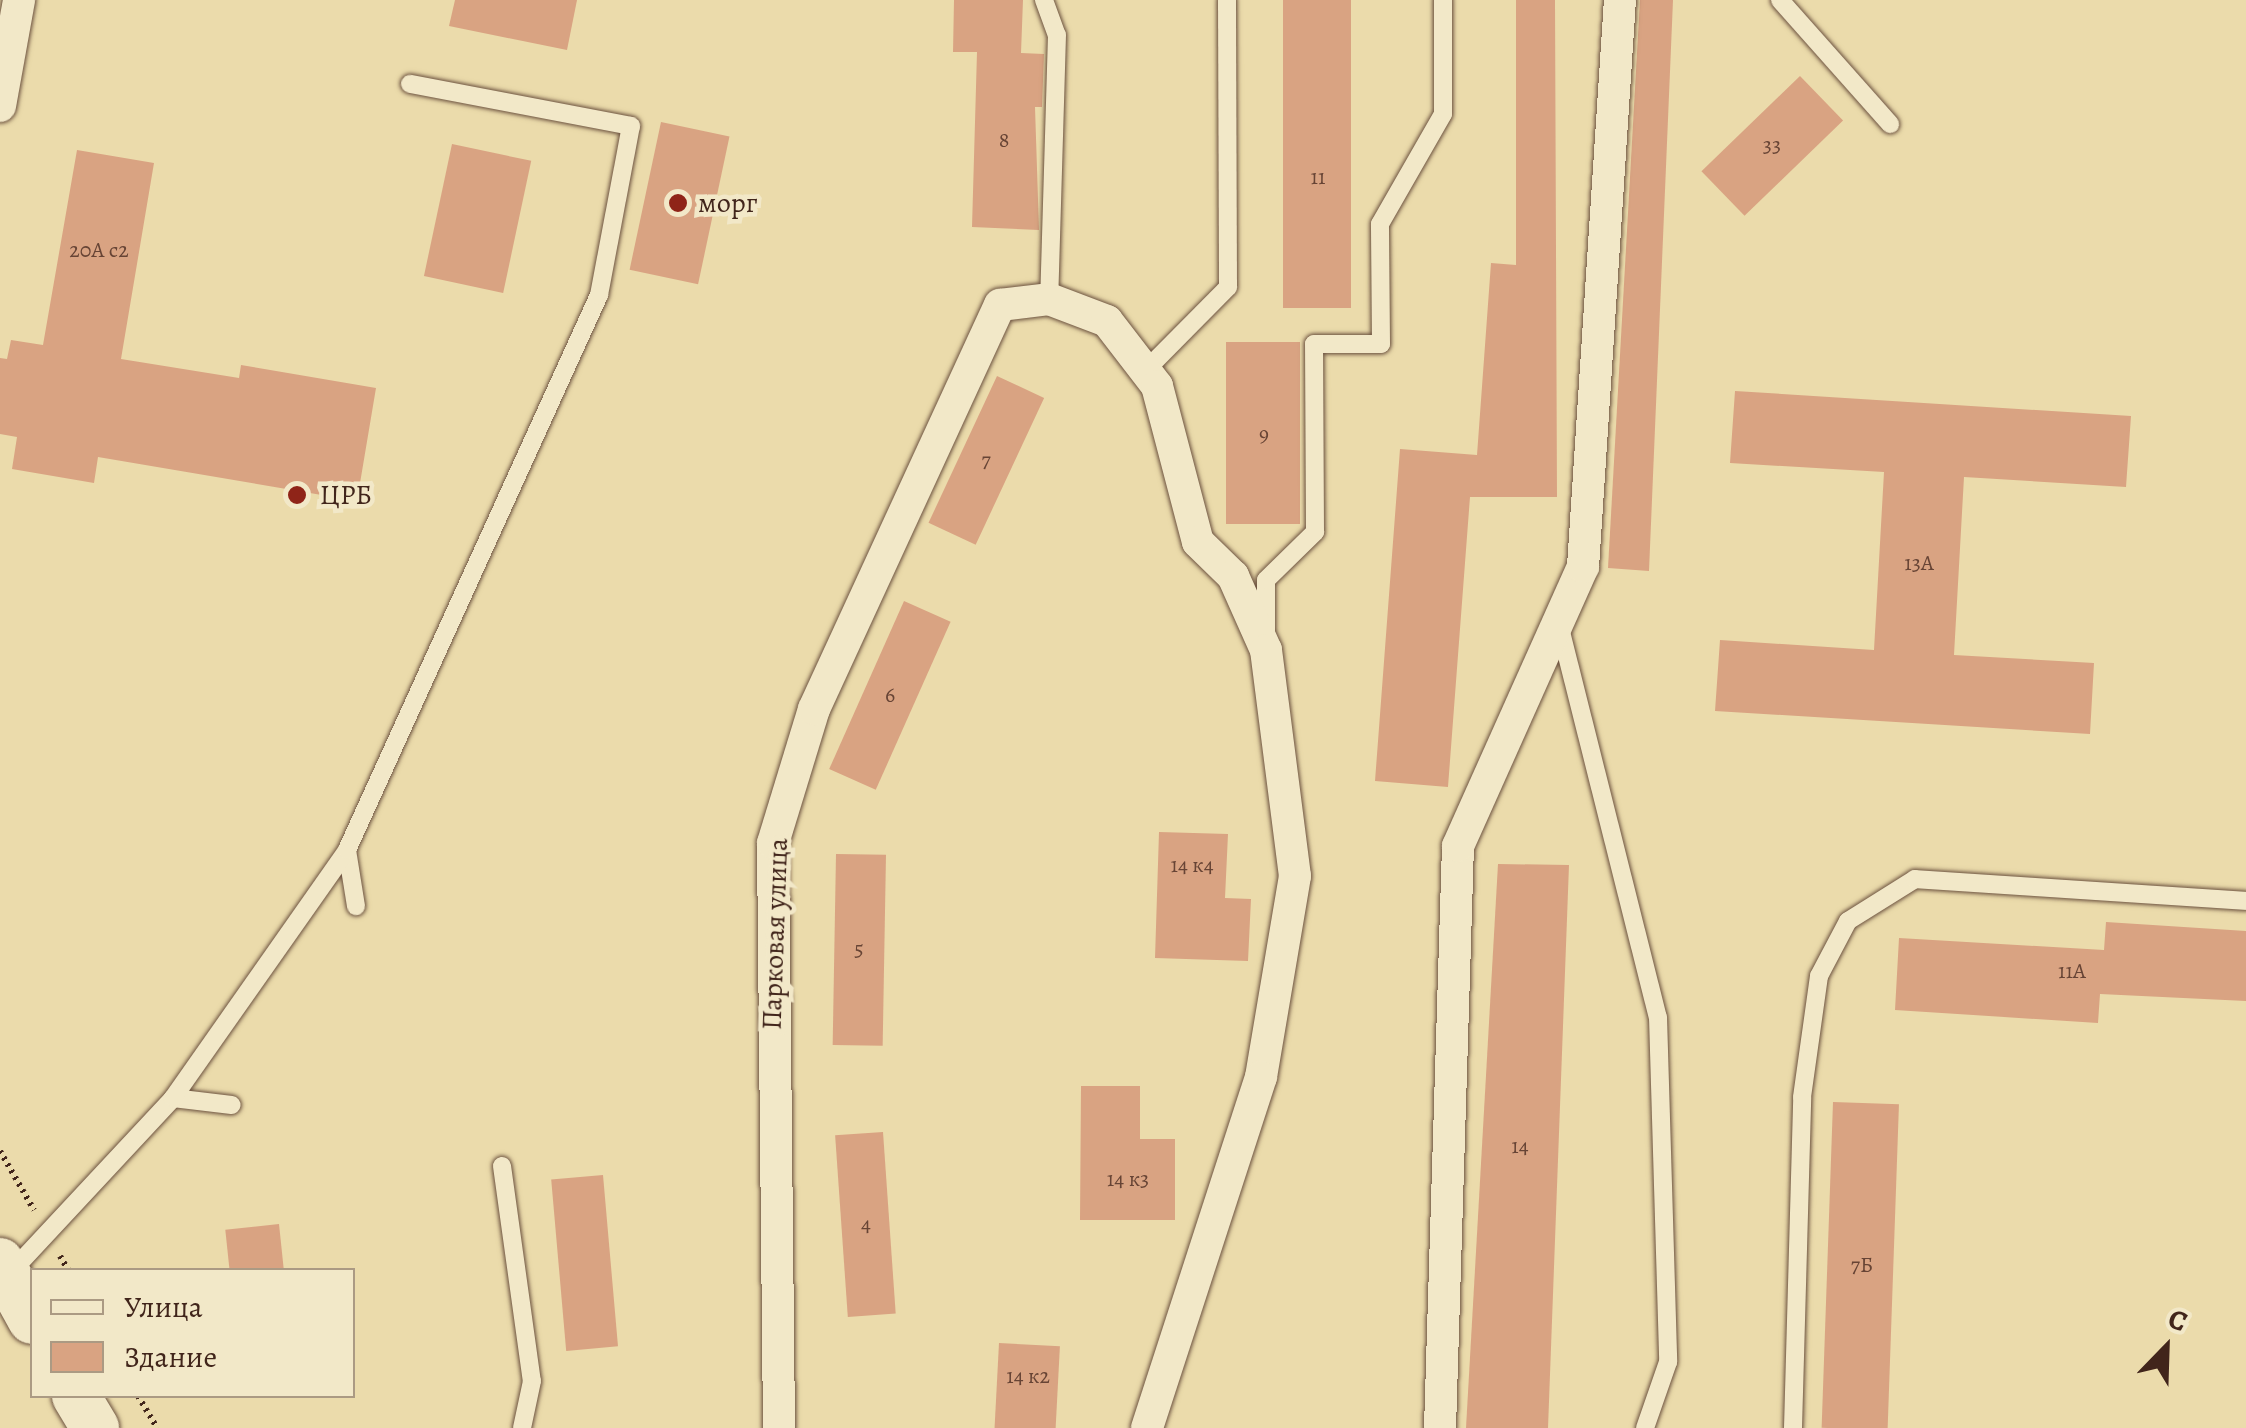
<!DOCTYPE html>
<html>
<head>
<meta charset="utf-8">
<style>
	body { margin:0 }
	#map { position:relative; width:2246px; height:1428px; overflow:hidden; background:#ebdbab; font-family:Alegreya,serif }
	div>[style] { position:absolute }
	[style*='--x'] { left:calc(var(--x)*1px); top:calc(var(--y)*1px); width:calc(var(--w)*1px); rotate:calc(var(--a)*1deg) }
	.building>* { inset:0; background:#d9a382; transform-origin:0 0 }
	.path>* { height:6px; margin-top:-3px; transform-origin:0; background:repeating-linear-gradient(90deg,#41251b 0 2.5px,transparent 0 7.5px) }
	.roads { filter:drop-shadow(0 0 2px #6c523f) drop-shadow(0 0 2px #6c523f) }
	.lane>* { height:18px; margin:-9px; padding:0 9px; transform-origin:9px; border-radius:9px; background:#f2e8c8 }
	.street>* { height:32px; margin:-16px; padding:0 16px; transform-origin:16px; border-radius:16px; background:#f2e8c8 }
	.secondary>* { height:48px; margin:-24px; padding:0 24px; transform-origin:24px; border-radius:24px; background:#f2e8c8 }
	.dots>* { width:28px; height:28px; translate:-50% -50%; box-sizing:border-box; border:5px solid #f2e8c8; border-radius:50% }
	span { translate:-50% -50%; white-space:nowrap; text-align:center; line-height:1.15; -webkit-text-stroke:9px #f2e8c8; paint-order:stroke }
	.number-label { font-size:22px; color:#674435 }
	.number-label span { -webkit-text-stroke-width:0 }
	.poi-label { font-size:28px; color:#41251b }
	.left { translate:0 -50%; text-align:left }
	.street-label { font-size:28px; color:#41251b }
	.legend { position:absolute; left:30px; top:1268px; width:325px; height:130px; box-sizing:border-box; background:#f2e8c8; border:2px solid #ab9a83; margin:0; padding:12px 18px; list-style:none; font-size:30px; color:#41251b }
	.legend li { display:flex; align-items:center; gap:20px; height:50px }
	.legend b { width:50px; border:2px solid #ab9a83 }
	.north { position:absolute; left:2116px; top:1298px; width:100px; height:100px; -webkit-text-stroke:8px #f2e8c8; paint-order:stroke; rotate:23deg; font-size:28px; font-weight:700; line-height:40px; text-align:center; color:#41251b }
	.north::after { content:''; display:block; margin:auto; width:35px; height:45px; background:#41251b; clip-path:polygon(50% 0,100% 100%,50% 72%,0 100%) }
</style>
</head>
<body>
<div id="map">
	<div class="building">
		<div style="clip-path:polygon(455px 0,577px 0,567px 50px,449px 26px)"></div>
		<div style="clip-path:polygon(954px 0,1023px 0,1021px 53px,1044px 54px,1042px 107px,1035px 107px,1039px 230px,972px 227px,977px 52px,953px 52px)"></div>
		<div style="left:1283px;top:0;width:68px;height:308px"></div>
		<div style="clip-path:polygon(1516px 0,1555px 0,1557px 497px,1470px 497px,1448px 787px,1375px 781px,1400px 449px,1477px 455px,1491px 263px,1516px 265px)"></div>
		<div style="clip-path:polygon(1640px 0,1673px 0,1649px 571px,1608px 568px)"></div>
		<div style="left:1800px;top:76px;width:62px;height:137px;rotate:46deg"></div>
		<div style="left:661px;top:122px;width:70px;height:151px;rotate:12deg"></div>
		<div style="left:452px;top:144px;width:81px;height:135px;rotate:12deg"></div>
		<div style="clip-path:polygon(77px 150px,154px 163px,121px 359px,239px 378px,241px 365px,376px 388px,357px 501px,98px 457px,94px 483px,12px 469px,17px 437px,0 434px,0 358px,7px 359px,11px 340px,43px 345px)"></div>
		<div style="left:1300px;top:342px;width:182px;height:74px;rotate:90deg"></div>
		<div style="left:997px;top:376px;width:52px;height:162px;rotate:25deg"></div>
		<div style="clip-path:polygon(1735px 391px,2131px 416px,2126px 487px,1964px 477px,1954px 655px,2094px 663px,2090px 734px,1715px 711px,1720px 640px,1874px 650px,1884px 472px,1730px 463px)"></div>
		<div style="left:904px;top:601px;width:51px;height:184px;rotate:24deg"></div>
		<div style="clip-path:polygon(1159px 832px,1228px 834px,1225px 898px,1251px 899px,1248px 961px,1155px 958px)"></div>
		<div style="left:836px;top:854px;width:50px;height:191px;rotate:1deg"></div>
		<div style="clip-path:polygon(1498px 864px,1569px 865px,1548px 1428px,1466px 1428px)"></div>
		<div style="clip-path:polygon(2106px 922px,2246px 931px,2246px 1001px,2100px 994px,2098px 1023px,1895px 1010px,1899px 938px,2104px 950px)"></div>
		<div style="clip-path:polygon(1081px 1086px,1140px 1086px,1140px 1139px,1175px 1139px,1175px 1220px,1080px 1220px)"></div>
		<div style="left:1833px;top:1102px;width:66px;height:326px;rotate:2deg"></div>
		<div style="left:883px;top:1132px;width:182px;height:48px;rotate:86deg"></div>
		<div style="left:603px;top:1175px;width:172px;height:52px;rotate:85deg"></div>
		<div style="left:279px;top:1224px;width:46px;height:54px;rotate:84deg"></div>
		<div style="left:999px;top:1343px;width:61px;height:85px;rotate:3deg"></div>
	</div>
	<div class="path">
		<div style="--x:0;--y:1151;--w:68;--a:60"></div>
		<div style="--x:60;--y:1256;--w:16;--a:60"></div>
		<div style="--x:138;--y:1396;--w:37;--a:59"></div>
	</div>
	<div class="roads">
		<div class="lane">
			<div style="--x:1044;--y:0;--w:37;--a:70"></div>
			<div style="--x:1057;--y:35;--w:264;--a:91.7"></div>
			<div style="--x:1780;--y:0;--w:166;--a:48.4"></div>
			<div style="--x:1145;--y:371;--w:118;--a:-45.3"></div>
			<div style="--x:1228;--y:287;--w:287;--a:-90.2"></div>
			<div style="--x:1559;--y:624;--w:405;--a:75.9"></div>
			<div style="--x:1658;--y:1017;--w:345;--a:88.3"></div>
			<div style="--x:1668;--y:1362;--w:70;--a:109.2"></div>
			<div style="--x:1266;--y:631;--w:51;--a:-90"></div>
			<div style="--x:1266;--y:580;--w:69;--a:-44.4"></div>
			<div style="--x:1315;--y:532;--w:188;--a:-90.3"></div>
			<div style="--x:1314;--y:344;--w:67;--a:0"></div>
			<div style="--x:1381;--y:344;--w:120;--a:-90.5"></div>
			<div style="--x:1380;--y:224;--w:127;--a:-60.2"></div>
			<div style="--x:1443;--y:114;--w:114;--a:-90"></div>
			<div style="--x:347;--y:850;--w:57;--a:80.9"></div>
			<div style="--x:173;--y:1098;--w:59;--a:6.8"></div>
			<div style="--x:502;--y:1166;--w:217;--a:82.1"></div>
			<div style="--x:532;--y:1381;--w:48;--a:102"></div>
			<div style="--x:11;--y:1272;--w:238;--a:-47"></div>
			<div style="--x:173;--y:1098;--w:303;--a:-54.9"></div>
			<div style="--x:347;--y:850;--w:610;--a:-65.58"></div>
			<div style="--x:599;--y:295;--w:172;--a:-79.3"></div>
			<div style="--x:631;--y:126;--w:225;--a:-169.2"></div>
			<div style="--x:1793;--y:1428;--w:331;--a:-88.4"></div>
			<div style="--x:1802;--y:1097;--w:122;--a:-82"></div>
			<div style="--x:1819;--y:976;--w:62;--a:-62.2"></div>
			<div style="--x:1848;--y:921;--w:79;--a:-32.1"></div>
			<div style="--x:1915;--y:879;--w:332;--a:3.8"></div>
		</div>
		<div class="street">
			<div style="--x:0;--y:106;--w:108;--a:-79.8"></div>
			<div style="--x:779;--y:1428;--w:585;--a:-90.59"></div>
			<div style="--x:773;--y:843;--w:140;--a:-73"></div>
			<div style="--x:814;--y:709;--w:445;--a:-65.3"></div>
			<div style="--x:1000;--y:305;--w:49;--a:-7"></div>
			<div style="--x:1049;--y:299;--w:62;--a:20.8"></div>
			<div style="--x:1107;--y:321;--w:82;--a:52.4"></div>
			<div style="--x:1157;--y:386;--w:161;--a:75.3"></div>
			<div style="--x:1198;--y:542;--w:49;--a:44.2"></div>
			<div style="--x:1233;--y:576;--w:81;--a:66"></div>
			<div style="--x:1266;--y:650;--w:228;--a:82.7"></div>
			<div style="--x:1295;--y:876;--w:204;--a:99.6"></div>
			<div style="--x:1261;--y:1077;--w:369;--a:108"></div>
			<div style="--x:1440;--y:1428;--w:582;--a:-88.23"></div>
			<div style="--x:1458;--y:846;--w:306;--a:-65.9"></div>
			<div style="--x:1583;--y:567;--w:568;--a:-86.27"></div>
		</div>
		<div class="secondary">
			<div style="--x:0;--y:1262;--w:66;--a:61.1"></div>
			<div style="--x:76;--y:1396;--w:37;--a:59"></div>
		</div>
	</div>
	<div class="dots">
		<div style="left:678px;top:203px;background:#8f2418"></div>
		<div style="left:297px;top:495px;background:#8f2418"></div>
	</div>
	<div class="number-label">
		<span style="left:1004px;top:141px">8</span>
		<span style="left:1772px;top:146px">33</span>
		<span style="left:1318px;top:178px">11</span>
		<span style="left:99px;top:251px">20А с2</span>
		<span style="left:1264px;top:435px">9</span>
		<span style="left:986px;top:461px">7</span>
		<span style="left:1919px;top:564px">13А</span>
		<span style="left:890px;top:696px">6</span>
		<span style="left:1192px;top:866px">14 к4</span>
		<span style="left:859px;top:950px">5</span>
		<span style="left:2072px;top:972px">11А</span>
		<span style="left:1520px;top:1147px">14</span>
		<span style="left:1128px;top:1180px">14 к3</span>
		<span style="left:866px;top:1225px">4</span>
		<span style="left:1862px;top:1266px">7Б</span>
		<span style="left:1028px;top:1377px">14 к2</span>
	</div>
	<div class="poi-label">
		<span class="left" style="left:698px;top:203px">морг</span>
		<span class="left" style="left:320px;top:495px">ЦРБ</span>
	</div>
	<div class="street-label">
		<span style="left:775px;top:934px;rotate:-88deg">Парковая улица</span>
	</div>
	<ul class="legend">
	<li><b style="height:12px;background:#f2e8c8"></b>Улица</li>
	<li><b style="height:28px;background:#d9a382"></b>Здание</li>
	</ul>
	<div class="north">С</div>
</div>
</body>
</html>
